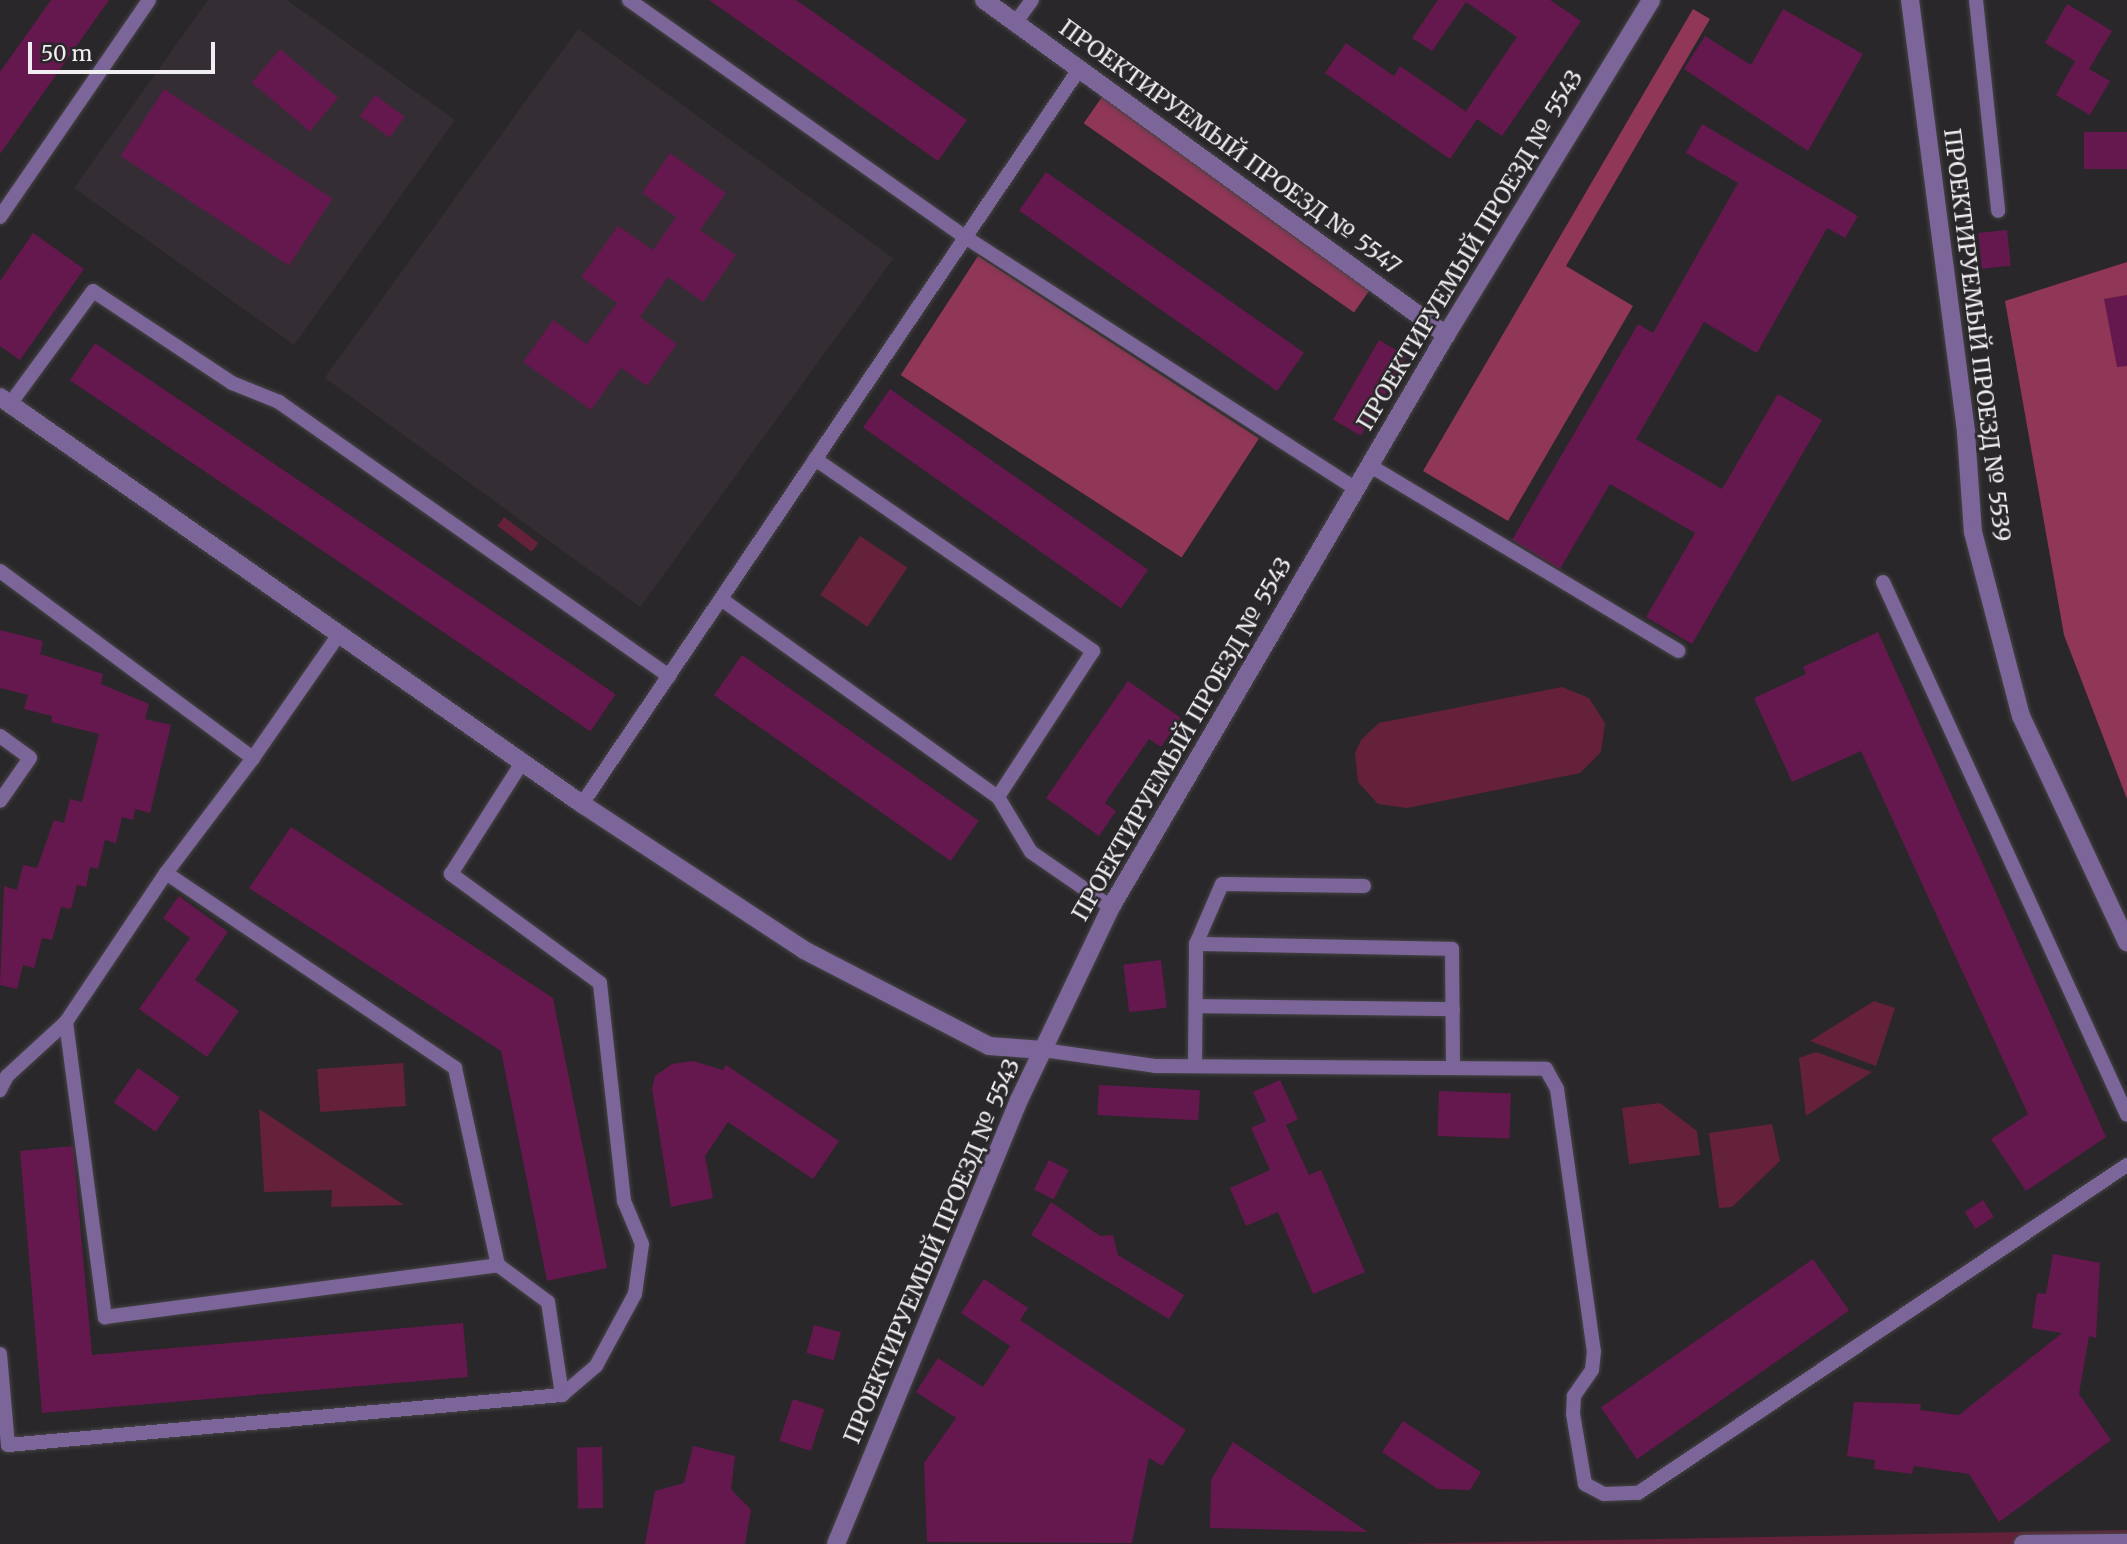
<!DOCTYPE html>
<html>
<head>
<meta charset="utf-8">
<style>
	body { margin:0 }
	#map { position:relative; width:2127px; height:1544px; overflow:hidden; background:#292729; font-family:Merriweather,serif }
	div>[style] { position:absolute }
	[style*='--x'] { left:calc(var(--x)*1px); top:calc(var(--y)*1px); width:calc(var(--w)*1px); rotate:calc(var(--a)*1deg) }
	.built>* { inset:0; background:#342d34; transform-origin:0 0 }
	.green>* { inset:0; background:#66213a; transform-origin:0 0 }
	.forest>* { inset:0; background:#903656; transform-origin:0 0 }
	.building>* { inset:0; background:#65184e; transform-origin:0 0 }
	.roads { filter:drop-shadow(0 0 2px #454345) drop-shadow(0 0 2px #454345) }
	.service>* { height:14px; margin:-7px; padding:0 7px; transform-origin:7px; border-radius:7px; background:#7c6599 }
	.minor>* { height:18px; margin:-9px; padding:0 9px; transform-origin:9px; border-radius:9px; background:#7c6599 }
	.tertiary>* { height:18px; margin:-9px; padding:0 9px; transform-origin:9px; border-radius:9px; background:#7c6599 }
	span { translate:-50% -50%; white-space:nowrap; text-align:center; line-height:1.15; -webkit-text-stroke:5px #292729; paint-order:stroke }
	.street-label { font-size:23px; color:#f0eef0 }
	.scale { position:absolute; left:28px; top:42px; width:187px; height:32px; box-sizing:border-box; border:4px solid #f0eef0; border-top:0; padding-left:9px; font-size:21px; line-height:24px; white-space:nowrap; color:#f0eef0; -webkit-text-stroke:5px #292729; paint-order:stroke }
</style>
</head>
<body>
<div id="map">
	<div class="built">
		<div style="clip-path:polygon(208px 0,287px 0,455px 120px,294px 345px,74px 188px)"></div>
		<div style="left:578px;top:29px;width:390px;height:431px;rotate:36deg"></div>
	</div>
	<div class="green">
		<div style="left:504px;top:517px;width:43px;height:11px;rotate:37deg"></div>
		<div style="left:860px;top:536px;width:57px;height:71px;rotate:34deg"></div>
		<div style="clip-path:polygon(1562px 687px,1589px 698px,1605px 723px,1601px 752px,1580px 773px,1407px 808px,1378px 804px,1358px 782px,1355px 753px,1361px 740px,1379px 723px)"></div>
		<div style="clip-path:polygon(1874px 1001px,1895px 1008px,1876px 1066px,1810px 1041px)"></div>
		<div style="clip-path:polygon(1816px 1052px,1872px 1072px,1806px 1116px,1799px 1058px)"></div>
		<div style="left:403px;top:1063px;width:43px;height:86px;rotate:86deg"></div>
		<div style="clip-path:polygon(1660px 1103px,1697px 1131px,1700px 1155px,1629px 1164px,1622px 1108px)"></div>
		<div style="clip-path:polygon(259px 1109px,404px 1205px,331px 1207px,332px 1190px,264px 1192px)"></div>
		<div style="clip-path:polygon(1772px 1124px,1780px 1161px,1732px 1207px,1719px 1208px,1709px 1133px)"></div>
		<div style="clip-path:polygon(2127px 1530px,2127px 1544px,1394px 1544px)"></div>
	</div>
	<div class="forest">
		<div style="clip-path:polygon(1693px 9px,1710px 19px,1566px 266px,1633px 306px,1508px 521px,1423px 471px)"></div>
		<div style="left:1102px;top:97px;width:330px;height:32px;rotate:35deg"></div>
		<div style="left:978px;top:256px;width:335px;height:142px;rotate:33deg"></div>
		<div style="clip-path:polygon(2127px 262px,2127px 799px,2064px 635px,2005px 301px)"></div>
	</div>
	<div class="building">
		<div style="clip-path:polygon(51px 0,109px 0,0 154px,0 72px)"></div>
		<div style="clip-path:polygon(709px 0,796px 0,967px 120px,938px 161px)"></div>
		<div style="clip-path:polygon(1438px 0,1550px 0,1581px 21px,1502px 136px,1477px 119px,1450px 159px,1325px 73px,1346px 43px,1394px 76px,1400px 66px,1471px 115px,1466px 111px,1517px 37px,1466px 2px,1432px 51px,1412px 38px)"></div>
		<div style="clip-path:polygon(2067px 4px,2112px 31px,2089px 69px,2110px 81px,2090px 115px,2056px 95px,2075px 61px,2045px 43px)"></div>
		<div style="clip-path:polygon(1783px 9px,1863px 54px,1808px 151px,1684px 69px,1705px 36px,1751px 65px)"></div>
		<div style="left:280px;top:49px;width:76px;height:44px;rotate:40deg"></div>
		<div style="left:164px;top:89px;width:201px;height:80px;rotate:33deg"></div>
		<div style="left:375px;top:95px;width:37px;height:26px;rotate:36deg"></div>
		<div style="clip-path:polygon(1702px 124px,1858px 216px,1845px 238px,1827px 228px,1757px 353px,1704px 322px,1636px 439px,1722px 489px,1778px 394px,1822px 420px,1692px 644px,1646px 617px,1695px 533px,1610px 484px,1560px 569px,1512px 540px,1638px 324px,1653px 333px,1738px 183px,1686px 153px)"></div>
		<div style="left:2127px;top:132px;width:37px;height:43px;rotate:90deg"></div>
		<div style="clip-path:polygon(670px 153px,726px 193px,700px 230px,736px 255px,703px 302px,668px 277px,640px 317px,677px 344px,647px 386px,621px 368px,591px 410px,523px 362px,553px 320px,587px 344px,617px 303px,581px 277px,618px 226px,653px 250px,676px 217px,642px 193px)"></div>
		<div style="left:1046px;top:172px;width:315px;height:47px;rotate:35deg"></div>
		<div style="left:2007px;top:230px;width:36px;height:29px;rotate:84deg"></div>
		<div style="clip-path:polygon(33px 233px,84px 269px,20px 360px,0 346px,0 281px)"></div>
		<div style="clip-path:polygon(2127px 295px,2127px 366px,2117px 367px,2104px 299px)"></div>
		<div style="left:1379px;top:340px;width:32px;height:92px;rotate:30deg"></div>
		<div style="left:95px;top:343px;width:628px;height:45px;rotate:34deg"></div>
		<div style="left:890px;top:389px;width:315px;height:47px;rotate:35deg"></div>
		<div style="clip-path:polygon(0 630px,43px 641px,40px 654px,103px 674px,101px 684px,149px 704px,145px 719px,171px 725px,150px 813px,135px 809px,133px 820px,122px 817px,116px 843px,105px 840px,98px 869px,90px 867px,86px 887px,77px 885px,71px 909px,61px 907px,52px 940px,42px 938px,34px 968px,23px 965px,17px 989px,0 985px,4px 886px,17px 890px,23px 865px,37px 868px,54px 820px,64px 823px,70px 799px,82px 802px,99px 734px,51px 722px,52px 716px,24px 709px,28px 695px,0 688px)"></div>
		<div style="clip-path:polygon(1878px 632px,2106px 1137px,2026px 1191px,1991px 1139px,2028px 1114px,1861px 751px,1792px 782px,1754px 698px,1806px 674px,1803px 667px)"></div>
		<div style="left:742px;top:655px;width:289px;height:49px;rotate:35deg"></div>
		<div style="clip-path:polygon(1128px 681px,1181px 718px,1161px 747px,1149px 739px,1105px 803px,1116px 811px,1099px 836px,1046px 798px)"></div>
		<div style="clip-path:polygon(291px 827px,553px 998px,607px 1268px,547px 1281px,501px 1051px,249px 888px)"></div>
		<div style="clip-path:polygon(179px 896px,228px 932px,195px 980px,239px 1011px,207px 1057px,139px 1009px,190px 938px,163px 918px)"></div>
		<div style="left:1161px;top:960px;width:48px;height:38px;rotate:83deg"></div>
		<div style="clip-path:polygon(693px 1061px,723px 1070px,726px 1065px,839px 1141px,813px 1179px,728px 1122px,705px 1156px,713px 1198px,671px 1207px,652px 1089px,655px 1076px,672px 1064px)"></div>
		<div style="left:138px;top:1068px;width:51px;height:42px;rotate:35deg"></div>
		<div style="clip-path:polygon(1280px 1080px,1298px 1119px,1286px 1125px,1309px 1175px,1321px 1170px,1365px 1272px,1313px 1294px,1278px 1212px,1246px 1226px,1230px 1188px,1270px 1170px,1251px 1128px,1266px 1121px,1253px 1092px)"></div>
		<div style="left:1099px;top:1085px;width:101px;height:30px;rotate:3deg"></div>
		<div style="left:1439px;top:1091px;width:72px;height:45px;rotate:2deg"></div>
		<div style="clip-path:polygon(73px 1146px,92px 1355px,463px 1323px,468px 1377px,42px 1413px,20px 1151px)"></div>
		<div style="left:1049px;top:1160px;width:22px;height:33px;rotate:27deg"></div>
		<div style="left:1983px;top:1200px;width:20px;height:22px;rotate:57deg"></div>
		<div style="clip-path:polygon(1051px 1202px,1100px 1236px,1113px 1235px,1118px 1255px,1184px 1295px,1169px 1319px,1031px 1235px)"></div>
		<div style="clip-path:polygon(2053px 1254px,2100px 1263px,2096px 1338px,2089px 1336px,2079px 1394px,2111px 1440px,1999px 1522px,1969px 1474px,1914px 1466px,1912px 1474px,1874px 1469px,1875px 1460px,1847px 1456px,1854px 1402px,1921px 1404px,1920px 1410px,1959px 1415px,2062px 1333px,2032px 1328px,2037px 1293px,2046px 1294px)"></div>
		<div style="left:1813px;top:1259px;width:63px;height:259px;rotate:55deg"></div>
		<div style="clip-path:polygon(984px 1279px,1028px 1308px,1020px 1320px,1186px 1430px,1162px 1466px,1149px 1458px,1132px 1543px,927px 1542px,924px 1463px,956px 1418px,916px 1392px,938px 1358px,983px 1387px,1010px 1346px,961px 1313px)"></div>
		<div style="left:814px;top:1325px;width:28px;height:29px;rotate:15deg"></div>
		<div style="left:793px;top:1399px;width:33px;height:44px;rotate:18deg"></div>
		<div style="clip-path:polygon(1403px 1421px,1481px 1472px,1470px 1490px,1438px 1489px,1382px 1452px)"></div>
		<div style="clip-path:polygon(1233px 1442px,1368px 1532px,1210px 1528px,1211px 1480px)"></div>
		<div style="clip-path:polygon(693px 1446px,735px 1456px,731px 1489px,751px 1510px,745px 1544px,645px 1544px,655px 1491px,684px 1483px)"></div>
		<div style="left:602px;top:1447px;width:61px;height:25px;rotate:89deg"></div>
	</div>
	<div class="roads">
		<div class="service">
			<div style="--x:629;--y:0;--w:411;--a:35.2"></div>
			<div style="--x:965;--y:237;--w:464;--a:32.8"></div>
			<div style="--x:1976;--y:0;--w:212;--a:84"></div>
			<div style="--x:1016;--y:22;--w:27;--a:-54"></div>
			<div style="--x:0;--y:217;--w:263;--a:-55.5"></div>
			<div style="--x:10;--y:404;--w:140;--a:-53.7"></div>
			<div style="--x:93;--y:291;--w:167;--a:33.5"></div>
			<div style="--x:232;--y:383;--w:51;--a:22"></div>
			<div style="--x:279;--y:402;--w:477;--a:35.1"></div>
			<div style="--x:815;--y:459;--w:338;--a:34.6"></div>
			<div style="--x:1093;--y:651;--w:174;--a:123.1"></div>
			<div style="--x:1369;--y:465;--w:361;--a:31"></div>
			<div style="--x:0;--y:571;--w:315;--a:36.5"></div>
			<div style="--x:253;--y:758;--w:144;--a:127.1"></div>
			<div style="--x:166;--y:873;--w:179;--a:123.9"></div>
			<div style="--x:66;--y:1022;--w:80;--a:137.5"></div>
			<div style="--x:7;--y:1076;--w:16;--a:117"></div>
			<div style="--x:1883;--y:582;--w:586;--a:65.4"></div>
			<div style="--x:721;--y:599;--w:340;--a:35.6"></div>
			<div style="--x:998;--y:797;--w:64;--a:59"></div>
			<div style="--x:1031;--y:852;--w:97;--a:34.5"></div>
			<div style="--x:0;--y:736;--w:37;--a:36"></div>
			<div style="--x:30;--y:758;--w:52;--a:124.9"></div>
			<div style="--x:253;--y:758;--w:152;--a:-55.2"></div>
			<div style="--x:582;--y:804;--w:889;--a:-55.92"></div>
			<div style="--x:166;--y:873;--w:349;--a:34"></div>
			<div style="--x:455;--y:1068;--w:202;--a:77.7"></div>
			<div style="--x:1196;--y:944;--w:65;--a:-66.6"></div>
			<div style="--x:1222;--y:884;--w:142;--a:0.8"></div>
			<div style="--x:1196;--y:1006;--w:257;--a:0.7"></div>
			<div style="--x:66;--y:1022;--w:298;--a:82.5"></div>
			<div style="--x:105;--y:1317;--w:396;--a:-7.5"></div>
			<div style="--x:498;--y:1265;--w:62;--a:36.5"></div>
			<div style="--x:548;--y:1302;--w:94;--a:81.4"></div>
			<div style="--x:1043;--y:1050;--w:113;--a:8.1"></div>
			<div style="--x:1155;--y:1066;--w:391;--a:0.4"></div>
			<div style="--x:1546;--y:1069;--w:23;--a:61"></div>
			<div style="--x:1557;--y:1089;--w:265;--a:82"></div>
			<div style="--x:1594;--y:1351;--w:19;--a:96"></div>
			<div style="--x:1592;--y:1370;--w:32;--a:125"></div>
			<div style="--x:1574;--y:1396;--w:18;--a:93"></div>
			<div style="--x:1573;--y:1414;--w:71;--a:80.3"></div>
			<div style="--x:1585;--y:1484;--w:21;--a:28"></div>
			<div style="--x:1604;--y:1494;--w:34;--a:-2"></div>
			<div style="--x:1638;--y:1493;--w:589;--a:-33.85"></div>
			<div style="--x:1195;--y:1065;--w:121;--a:-89.5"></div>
			<div style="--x:1196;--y:944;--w:256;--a:1.1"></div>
			<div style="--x:1452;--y:949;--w:119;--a:89.5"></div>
			<div style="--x:0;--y:1354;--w:91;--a:85"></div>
			<div style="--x:8;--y:1445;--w:556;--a:-5.16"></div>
			<div style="--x:562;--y:1395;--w:45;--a:-40.5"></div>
			<div style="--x:596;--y:1366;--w:82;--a:-61.6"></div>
			<div style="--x:635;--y:1294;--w:50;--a:-82"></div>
			<div style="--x:642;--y:1244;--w:47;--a:-112.7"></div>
			<div style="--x:624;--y:1201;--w:219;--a:-96.3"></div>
			<div style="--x:600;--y:983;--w:185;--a:-143.8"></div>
			<div style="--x:451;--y:874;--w:134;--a:-57.5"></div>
		</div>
		<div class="minor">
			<div style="--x:984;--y:0;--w:571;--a:35.95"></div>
			<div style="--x:0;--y:397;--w:710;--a:34.97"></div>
			<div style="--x:582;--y:804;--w:266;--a:33.3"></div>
			<div style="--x:804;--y:950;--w:208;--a:27.4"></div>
			<div style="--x:989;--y:1046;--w:54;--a:4.2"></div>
			<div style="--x:836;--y:1544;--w:480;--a:-67.6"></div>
			<div style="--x:1019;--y:1100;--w:214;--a:-64.5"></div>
			<div style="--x:1111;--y:907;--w:663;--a:-59.64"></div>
			<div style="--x:1446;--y:335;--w:393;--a:-58.5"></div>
			<div style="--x:2023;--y:1544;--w:104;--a:-0.6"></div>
		</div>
		<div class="tertiary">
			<div style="--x:1910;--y:0;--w:437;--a:82.6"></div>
			<div style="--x:1966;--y:433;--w:99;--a:86"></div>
			<div style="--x:1973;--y:532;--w:190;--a:75.4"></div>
			<div style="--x:2021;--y:716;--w:250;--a:64.9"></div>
		</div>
	</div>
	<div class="street-label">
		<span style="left:1230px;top:147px;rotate:36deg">ПРОЕКТИРУЕМЫЙ ПРОЕЗД № 5547</span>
		<span style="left:1470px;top:250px;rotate:-59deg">ПРОЕКТИРУЕМЫЙ ПРОЕЗД № 5543</span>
		<span style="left:1977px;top:335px;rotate:83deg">ПРОЕКТИРУЕМЫЙ ПРОЕЗД № 5539</span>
		<span style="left:1182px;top:739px;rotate:-60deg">ПРОЕКТИРУЕМЫЙ ПРОЕЗД № 5543</span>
		<span style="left:932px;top:1251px;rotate:-67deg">ПРОЕКТИРУЕМЫЙ ПРОЕЗД № 5543</span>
	</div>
	<div class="scale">50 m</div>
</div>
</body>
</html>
